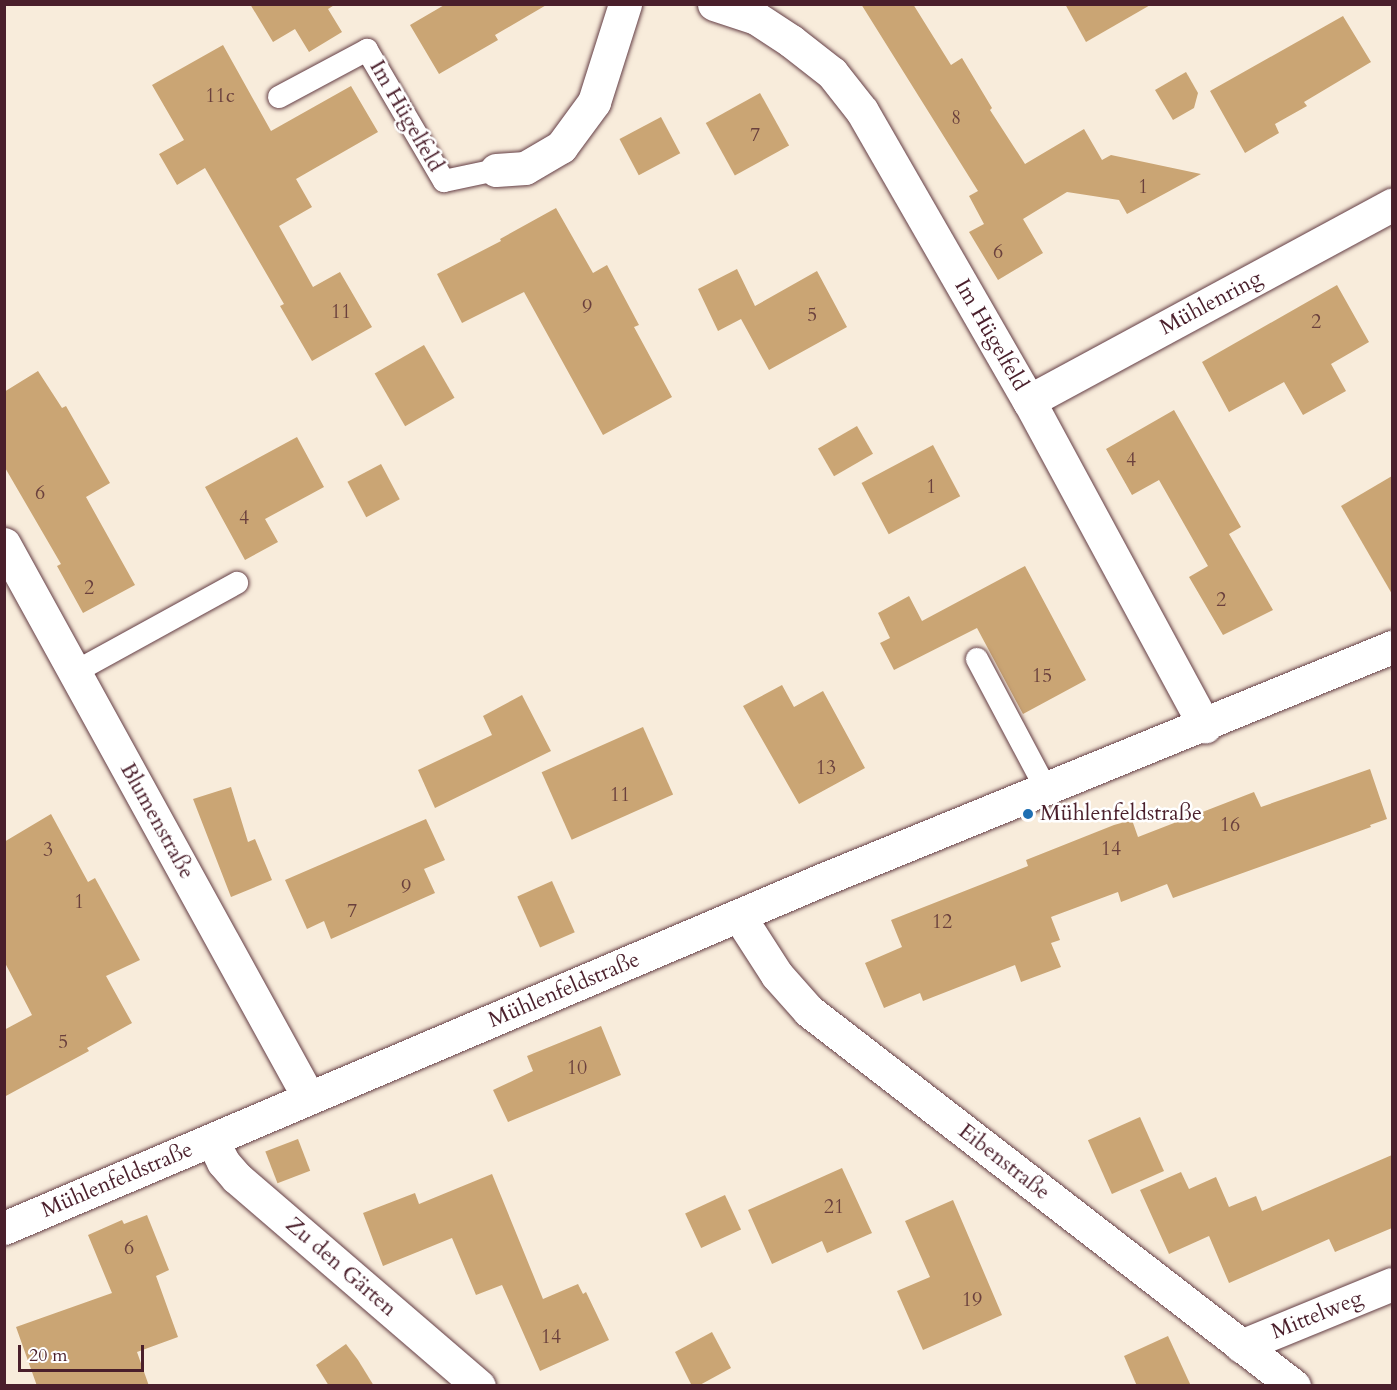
<!DOCTYPE html>
<html>
<head>
<meta charset="utf-8">
<style>
	body { margin:0 }
	#map { position:relative; width:1397px; height:1390px; overflow:hidden; background:#f8ecdb; font-family:Cardo,serif }
	div>[style] { position:absolute }
	[style*='--x'] { left:calc(var(--x)*1px); top:calc(var(--y)*1px); width:calc(var(--w)*1px); rotate:calc(var(--a)*1deg) }
	.building>* { inset:0; background:#caa574; transform-origin:0 0 }
	.roads { filter:drop-shadow(0 0 2px #643e45) drop-shadow(0 0 2px #643e45) }
	.lane>* { height:22px; margin:-11px; padding:0 11px; transform-origin:11px; border-radius:11px; background:#fff }
	.street>* { height:33px; margin:-16.5px; padding:0 16.5px; transform-origin:16.5px; border-radius:16.5px; background:#fff }
	.dots>* { width:16px; height:16px; translate:-50% -50%; box-sizing:border-box; border:3px solid #fff; border-radius:50% }
	span { translate:-50% -50%; white-space:nowrap; text-align:center; line-height:1.15; -webkit-text-stroke:5px #fff; paint-order:stroke }
	.number-label { font-size:20px; color:#6a403d }
	.number-label span { -webkit-text-stroke-width:0 }
	.street-label { font-size:22px; color:#4a1f2b }
	.poi-label { font-size:22px; color:#4a1f2b }
	.left { translate:0 -50%; text-align:left }
	.frame { position:absolute; inset:0; border:6px solid #4a1f2b; pointer-events:none }
	.scale { position:absolute; left:18px; top:1345px; width:126px; height:27px; box-sizing:border-box; border:3px solid #4a1f2b; border-top:0; padding-left:8px; font-size:18px; line-height:21px; white-space:nowrap; color:#4a1f2b; -webkit-text-stroke:4px #fff; paint-order:stroke }
</style>
</head>
<body>
<div id="map">
	<div class="building">
		<div style="clip-path:polygon(250px 4px,336px 4px,328px 9px,342px 32px,309px 52px,295px 29px,273px 42px)"></div>
		<div style="clip-path:polygon(446px 4px,548px 4px,495px 35px,498px 40px,439px 74px,410px 25px)"></div>
		<div style="clip-path:polygon(861px 4px,913px 4px,951px 65px,962px 58px,992px 108px,990px 110px,1025px 164px,1084px 129px,1102px 160px,1111px 155px,1201px 174px,1127px 214px,1119px 200px,1067px 192px,1023px 219px,1043px 253px,998px 280px,969px 232px,984px 224px,969px 196px,978px 191px)"></div>
		<div style="clip-path:polygon(1065px 4px,1152px 4px,1086px 42px)"></div>
		<div style="clip-path:polygon(1343px 16px,1371px 62px,1304px 102px,1307px 106px,1275px 124px,1279px 133px,1245px 153px,1210px 91px)"></div>
		<div style="clip-path:polygon(223px 45px,271px 131px,351px 86px,378px 132px,296px 179px,312px 207px,279px 226px,313px 287px,340px 272px,372px 327px,312px 361px,280px 306px,284px 304px,205px 168px,177px 185px,159px 154px,184px 140px,152px 85px)"></div>
		<div style="clip-path:polygon(1186px 72px,1198px 93px,1194px 108px,1173px 120px,1155px 90px)"></div>
		<div style="left:760px;top:93px;width:60px;height:62px;rotate:61deg"></div>
		<div style="left:661px;top:117px;width:41px;height:47px;rotate:62deg"></div>
		<div style="clip-path:polygon(556px 208px,593px 273px,607px 265px,639px 325px,634px 327px,672px 397px,603px 435px,524px 292px,462px 323px,437px 274px,501px 241px,500px 239px)"></div>
		<div style="clip-path:polygon(737px 269px,755px 306px,817px 271px,847px 327px,769px 370px,741px 319px,718px 331px,698px 289px)"></div>
		<div style="clip-path:polygon(1337px 285px,1369px 342px,1331px 364px,1346px 391px,1303px 415px,1284px 382px,1229px 412px,1202px 362px)"></div>
		<div style="left:424px;top:345px;width:61px;height:57px;rotate:60deg"></div>
		<div style="clip-path:polygon(38px 371px,62px 408px,66px 406px,110px 483px,86px 497px,135px 585px,83px 613px,57px 566px,61px 564px,4px 466px,4px 392px)"></div>
		<div style="clip-path:polygon(1174px 410px,1241px 527px,1229px 534px,1273px 610px,1223px 635px,1189px 577px,1208px 566px,1159px 480px,1132px 495px,1106px 449px)"></div>
		<div style="left:857px;top:426px;width:32px;height:45px;rotate:60deg"></div>
		<div style="clip-path:polygon(297px 437px,324px 487px,265px 519px,278px 542px,245px 560px,205px 487px)"></div>
		<div style="left:933px;top:445px;width:58px;height:81px;rotate:62deg"></div>
		<div style="left:381px;top:464px;width:40px;height:38px;rotate:62deg"></div>
		<div style="clip-path:polygon(1392px 476px,1392px 594px,1341px 506px)"></div>
		<div style="clip-path:polygon(1025px 566px,1086px 680px,1023px 714px,977px 628px,894px 670px,880px 643px,890px 638px,878px 613px,909px 596px,922px 621px)"></div>
		<div style="clip-path:polygon(782px 685px,794px 707px,823px 691px,865px 768px,799px 804px,743px 706px)"></div>
		<div style="clip-path:polygon(522px 695px,551px 751px,435px 808px,418px 770px,492px 735px,483px 716px)"></div>
		<div style="left:643px;top:727px;width:74px;height:111px;rotate:66deg"></div>
		<div style="clip-path:polygon(1370px 769px,1387px 819px,1370px 825px,1371px 827px,1173px 898px,1167px 884px,1121px 902px,1118px 892px,1051px 917px,1060px 940px,1051px 943px,1061px 967px,1021px 982px,1015px 965px,923px 1001px,920px 993px,884px 1008px,865px 963px,902px 947px,891px 920px,1028px 866px,1026px 860px,1114px 825px,1132px 820px,1138px 837px,1254px 792px,1261px 807px)"></div>
		<div style="clip-path:polygon(231px 787px,248px 842px,255px 839px,272px 880px,231px 897px,193px 799px)"></div>
		<div style="clip-path:polygon(51px 814px,88px 882px,95px 878px,140px 960px,106px 976px,132px 1023px,87px 1048px,89px 1051px,4px 1097px,4px 1030px,32px 1015px,4px 961px,4px 842px)"></div>
		<div style="clip-path:polygon(426px 819px,445px 860px,424px 869px,435px 893px,331px 939px,324px 921px,307px 929px,285px 880px)"></div>
		<div style="left:552px;top:881px;width:56px;height:38px;rotate:66deg"></div>
		<div style="clip-path:polygon(601px 1026px,621px 1075px,508px 1122px,493px 1090px,533px 1071px,527px 1056px)"></div>
		<div style="left:1140px;top:1117px;width:59px;height:57px;rotate:66deg"></div>
		<div style="left:298px;top:1139px;width:34px;height:35px;rotate:69deg"></div>
		<div style="clip-path:polygon(1392px 1155px,1392px 1228px,1335px 1252px,1329px 1239px,1229px 1283px,1209px 1236px,1169px 1254px,1140px 1190px,1181px 1172px,1189px 1189px,1216px 1177px,1229px 1207px,1256px 1196px,1262px 1211px)"></div>
		<div style="clip-path:polygon(842px 1168px,872px 1233px,827px 1253px,822px 1241px,772px 1264px,748px 1210px)"></div>
		<div style="clip-path:polygon(492px 1174px,543px 1299px,578px 1284px,583px 1294px,586px 1292px,609px 1340px,540px 1371px,502px 1285px,476px 1295px,452px 1238px,383px 1266px,363px 1213px,415px 1193px,419px 1204px)"></div>
		<div style="left:725px;top:1195px;width:38px;height:44px;rotate:65deg"></div>
		<div style="clip-path:polygon(953px 1200px,1002px 1315px,923px 1350px,897px 1291px,930px 1277px,905px 1221px)"></div>
		<div style="clip-path:polygon(147px 1215px,169px 1270px,156px 1276px,178px 1337px,137px 1352px,149px 1386px,37px 1386px,16px 1327px,112px 1293px,88px 1235px,122px 1220px,124px 1224px)"></div>
		<div style="clip-path:polygon(712px 1332px,731px 1368px,698px 1386px,692px 1386px,675px 1352px)"></div>
		<div style="clip-path:polygon(1168px 1336px,1191px 1386px,1137px 1386px,1124px 1356px)"></div>
		<div style="clip-path:polygon(346px 1344px,358px 1360px,374px 1386px,329px 1386px,316px 1365px)"></div>
	</div>
	<div class="roads">
		<div class="lane">
			<div style="--x:279;--y:97;--w:100;--a:-28.1"></div>
			<div style="--x:367;--y:50;--w:152;--a:59.6"></div>
			<div style="--x:444;--y:181;--w:53;--a:-11.9"></div>
			<div style="--x:977;--y:659;--w:145;--a:62"></div>
			<div style="--x:75;--y:672;--w:185;--a:-28.8"></div>
		</div>
		<div class="street">
			<div style="--x:714;--y:4;--w:44;--a:18.4"></div>
			<div style="--x:756;--y:18;--w:42;--a:33.3"></div>
			<div style="--x:791;--y:41;--w:52;--a:38"></div>
			<div style="--x:832;--y:73;--w:48;--a:51.7"></div>
			<div style="--x:862;--y:111;--w:335;--a:60.1"></div>
			<div style="--x:1029;--y:401;--w:370;--a:61.6"></div>
			<div style="--x:496;--y:170;--w:29;--a:-4"></div>
			<div style="--x:525;--y:168;--w:42;--a:-30.3"></div>
			<div style="--x:561;--y:147;--w:56;--a:-53.7"></div>
			<div style="--x:594;--y:102;--w:103;--a:-72.4"></div>
			<div style="--x:1029;--y:401;--w:413;--a:-28.4"></div>
			<div style="--x:4;--y:544;--w:632;--a:61.17"></div>
			<div style="--x:739;--y:916;--w:70;--a:57.2"></div>
			<div style="--x:777;--y:975;--w:48;--a:48.4"></div>
			<div style="--x:809;--y:1011;--w:613;--a:37.71"></div>
			<div style="--x:212;--y:1140;--w:25;--a:63"></div>
			<div style="--x:223;--y:1162;--w:21;--a:49"></div>
			<div style="--x:237;--y:1178;--w:319;--a:40.7"></div>
			<div style="--x:4;--y:1228;--w:891;--a:-23.06"></div>
			<div style="--x:824;--y:879;--w:614;--a:-22.22"></div>
			<div style="--x:1241;--y:1346;--w:163;--a:-22.3"></div>
		</div>
	</div>
	<div class="dots">
		<div style="left:1028px;top:814px;background:#1f6fb2"></div>
	</div>
	<div class="number-label">
		<span style="left:220px;top:95px">11c</span>
		<span style="left:956px;top:117px">8</span>
		<span style="left:755px;top:134px">7</span>
		<span style="left:1143px;top:186px">1</span>
		<span style="left:998px;top:251px">6</span>
		<span style="left:587px;top:306px">9</span>
		<span style="left:341px;top:311px">11</span>
		<span style="left:812px;top:314px">5</span>
		<span style="left:1316px;top:321px">2</span>
		<span style="left:1131px;top:459px">4</span>
		<span style="left:931px;top:486px">1</span>
		<span style="left:40px;top:492px">6</span>
		<span style="left:244px;top:517px">4</span>
		<span style="left:89px;top:587px">2</span>
		<span style="left:1221px;top:599px">2</span>
		<span style="left:1042px;top:675px">15</span>
		<span style="left:826px;top:767px">13</span>
		<span style="left:620px;top:794px">11</span>
		<span style="left:1230px;top:824px">16</span>
		<span style="left:1111px;top:848px">14</span>
		<span style="left:48px;top:849px">3</span>
		<span style="left:406px;top:886px">9</span>
		<span style="left:79px;top:901px">1</span>
		<span style="left:352px;top:910px">7</span>
		<span style="left:942px;top:921px">12</span>
		<span style="left:63px;top:1041px">5</span>
		<span style="left:577px;top:1067px">10</span>
		<span style="left:834px;top:1206px">21</span>
		<span style="left:129px;top:1247px">6</span>
		<span style="left:972px;top:1299px">19</span>
		<span style="left:551px;top:1336px">14</span>
	</div>
	<div class="street-label">
		<span style="left:406px;top:116px;rotate:60deg">Im Hügelfeld</span>
		<span style="left:1211px;top:303px;rotate:-28deg">Mühlenring</span>
		<span style="left:991px;top:335px;rotate:60deg">Im Hügelfeld</span>
		<span style="left:157px;top:821px;rotate:61deg">Blumenstraße</span>
		<span style="left:564px;top:990px;rotate:-23deg">Mühlenfeldstraße</span>
		<span style="left:1004px;top:1162px;rotate:38deg">Eibenstraße</span>
		<span style="left:117px;top:1180px;rotate:-23deg">Mühlenfeldstraße</span>
		<span style="left:341px;top:1267px;rotate:41deg">Zu den Gärten</span>
		<span style="left:1317px;top:1315px;rotate:-22deg">Mittelweg</span>
	</div>
	<div class="poi-label">
		<span class="left" style="left:1040px;top:814px">Mühlenfeldstraße</span>
	</div>
	<div class="frame"></div>
	<div class="scale">20 m</div>
</div>
</body>
</html>
